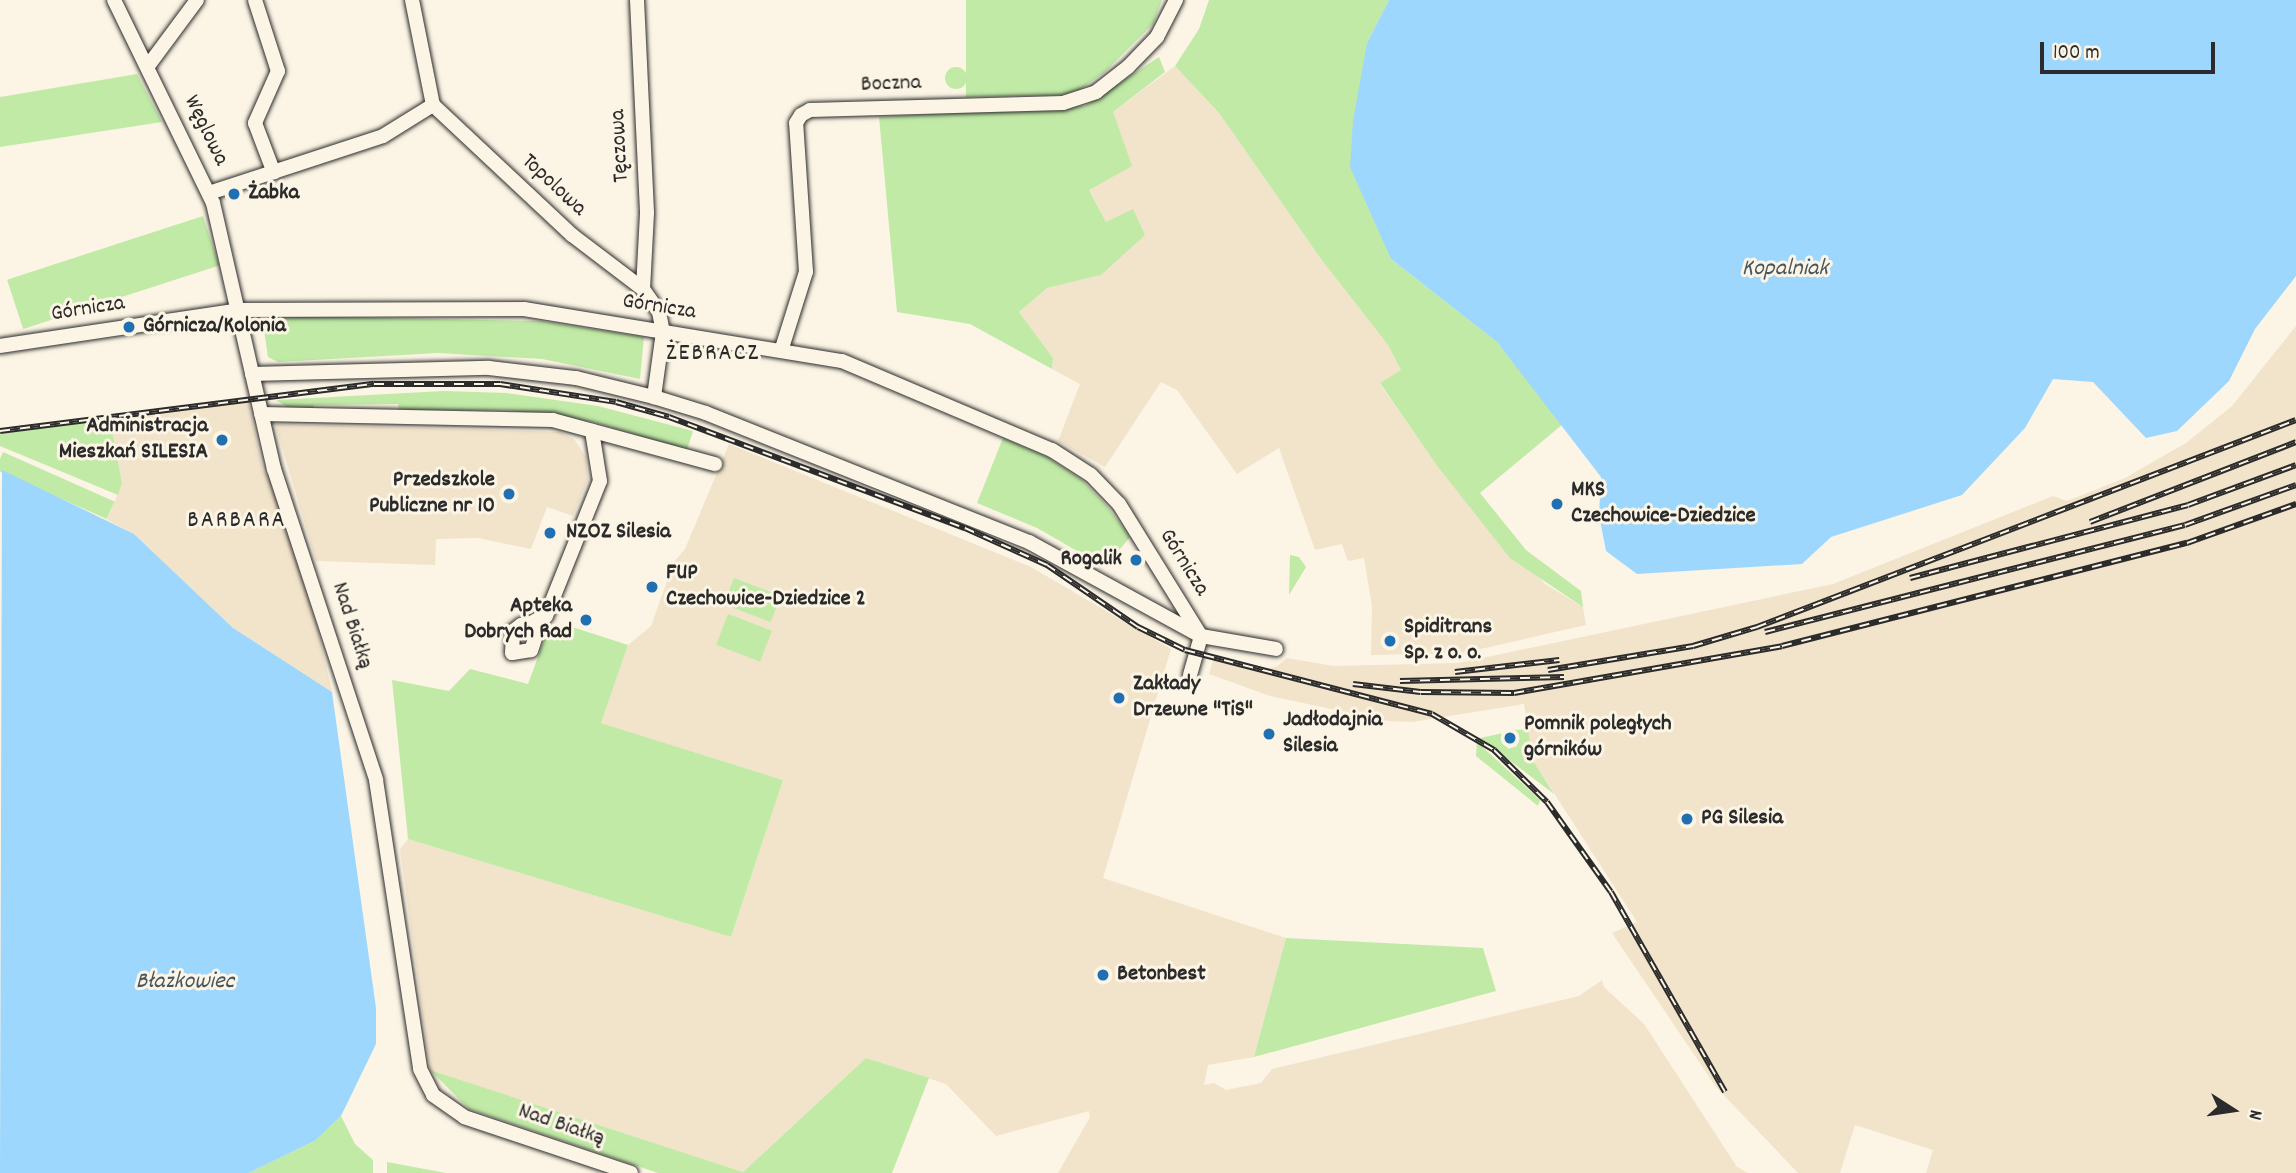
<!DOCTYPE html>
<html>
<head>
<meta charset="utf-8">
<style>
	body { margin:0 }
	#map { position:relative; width:2296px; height:1173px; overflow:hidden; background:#fcf5e5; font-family:Dekko,sans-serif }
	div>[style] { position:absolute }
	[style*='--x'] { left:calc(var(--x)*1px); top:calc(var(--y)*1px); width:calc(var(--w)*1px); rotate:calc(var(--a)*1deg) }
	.built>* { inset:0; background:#f2e3cb }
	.green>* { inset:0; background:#c0eaa6; transform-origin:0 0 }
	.round { border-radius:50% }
	.water>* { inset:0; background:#9dd7fd }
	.roads { filter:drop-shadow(0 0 2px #2b2b2b) drop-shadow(0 0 2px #2b2b2b) }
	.minor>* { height:14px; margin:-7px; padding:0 7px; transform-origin:7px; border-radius:7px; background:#fcf5e5 }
	.rail>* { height:6px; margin-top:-3px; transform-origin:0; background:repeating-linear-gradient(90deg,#fcf5e5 0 10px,#2b2b2b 0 20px); box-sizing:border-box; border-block:2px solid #2b2b2b }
	.dots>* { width:19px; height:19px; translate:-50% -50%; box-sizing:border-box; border:4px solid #fcf5e5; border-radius:50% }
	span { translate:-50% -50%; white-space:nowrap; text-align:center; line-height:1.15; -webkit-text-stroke:6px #fcf5e5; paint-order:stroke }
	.street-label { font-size:23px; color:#2b2b2b }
	.poi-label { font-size:23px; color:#2b2b2b; font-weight:700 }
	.left { translate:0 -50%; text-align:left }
	.right { translate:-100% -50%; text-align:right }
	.water-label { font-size:24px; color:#485660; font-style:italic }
	.neighbourhood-label { font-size:24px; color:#2b2b2b; letter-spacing:2px }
	.north { position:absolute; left:2198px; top:1075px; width:70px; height:70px; -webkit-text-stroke:5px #fcf5e5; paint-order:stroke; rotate:102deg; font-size:19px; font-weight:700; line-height:28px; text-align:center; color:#2b2b2b }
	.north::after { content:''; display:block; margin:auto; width:24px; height:32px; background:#2b2b2b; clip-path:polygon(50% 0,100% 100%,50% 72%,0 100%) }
	.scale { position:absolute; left:2040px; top:42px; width:175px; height:32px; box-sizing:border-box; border:4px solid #2b2b2b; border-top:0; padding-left:9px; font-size:21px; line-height:24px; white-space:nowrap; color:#2b2b2b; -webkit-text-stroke:5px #fcf5e5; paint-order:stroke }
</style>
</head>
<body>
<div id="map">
	<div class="built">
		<div style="clip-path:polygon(1175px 66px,1219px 113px,1321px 259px,1388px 345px,1401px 370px,1380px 384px,1435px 463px,1545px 584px,1583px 607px,1586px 625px,1463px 653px,1371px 655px,1372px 606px,1364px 558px,1348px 561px,1342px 544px,1315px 550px,1279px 448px,1237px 474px,1177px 390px,1161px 382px,1105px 467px,1058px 441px,1080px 384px,1052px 369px,1053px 358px,1019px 312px,1047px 288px,1101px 275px,1106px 222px,1089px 189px,1113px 112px)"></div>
		<div style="clip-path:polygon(2296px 326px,2296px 1173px,1926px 1173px,1933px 1150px,1855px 1125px,1840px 1173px,1798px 1173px,1716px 1087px,1612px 933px,1637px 922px,1532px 759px,1524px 704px,1412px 722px,1388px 721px,1270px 696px,1209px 674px,1215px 655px,1261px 669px,1276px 667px,1287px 658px,1333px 666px,1459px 663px,1833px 584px,2053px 496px,2067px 501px,2125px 478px,2186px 443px,2232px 406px)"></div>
		<div style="clip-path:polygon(248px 400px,263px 470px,275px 490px,318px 630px,332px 692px,233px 628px,134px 534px,107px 520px,122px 483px,110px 419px)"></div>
		<div style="clip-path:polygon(275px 424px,560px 432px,574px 439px,586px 457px,588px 480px,573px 516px,547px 507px,531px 549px,478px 538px,436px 539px,435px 565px,316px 561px)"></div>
		<div style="clip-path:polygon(729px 444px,1031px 567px,1171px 649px,1103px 878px,1286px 938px,1254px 1057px,1208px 1065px,1204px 1085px,1214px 1083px,1226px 1090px,1261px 1083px,1272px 1069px,1579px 996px,1602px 980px,1604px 987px,1644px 1024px,1737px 1167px,1748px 1173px,1058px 1173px,1090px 1117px,1089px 1111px,996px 1136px,946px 1084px,866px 1058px,743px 1172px,430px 1070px,400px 849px,408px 839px,731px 937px,783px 780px,601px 723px,628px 645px,651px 626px,674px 562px,685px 549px)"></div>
	</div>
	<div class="green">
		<div style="clip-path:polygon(966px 0,1162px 0,1153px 24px,1105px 72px,1072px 95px,966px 97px)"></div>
		<div style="clip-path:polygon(1209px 0,1389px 0,1367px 43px,1391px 259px,1497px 342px,1563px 424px,1480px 493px,1526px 550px,1581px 591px,1583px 607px,1510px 558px,1435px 463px,1380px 383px,1401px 370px,1388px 345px,1321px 259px,1219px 113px,1175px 66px,1199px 29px)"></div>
		<div style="clip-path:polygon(1159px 57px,1165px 72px,1113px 112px,1132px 166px,1089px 190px,1106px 222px,1133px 209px,1145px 235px,1101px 275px,1047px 288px,1019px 312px,1053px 358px,1052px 369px,970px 324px,897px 312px,879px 117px,1085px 106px)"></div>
		<div class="round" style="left:945px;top:67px;width:22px;height:22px"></div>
		<div style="clip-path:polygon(137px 74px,162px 122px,0 147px,0 97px)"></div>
		<div style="left:203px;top:216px;width:52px;height:206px;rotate:72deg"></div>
		<div style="clip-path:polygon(277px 316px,540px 321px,644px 337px,640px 379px,542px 359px,438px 353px,278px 362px,268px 357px,263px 323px)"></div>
		<div style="clip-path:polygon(444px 391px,507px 393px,598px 406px,693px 431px,687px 450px,594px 422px,508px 410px,399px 411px,398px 404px,314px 405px,313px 412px,287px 407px,276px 400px)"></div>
		<div style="clip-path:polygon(110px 419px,122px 483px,118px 495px,0 446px,0 434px)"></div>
		<div style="clip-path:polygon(1003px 438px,1047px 457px,1082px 480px,1107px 506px,1130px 537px,1105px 567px,1037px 528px,977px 503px)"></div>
		<div style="left:3px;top:452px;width:122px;height:19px;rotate:24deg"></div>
		<div style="clip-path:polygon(1290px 555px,1299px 557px,1306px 567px,1289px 595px)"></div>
		<div style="left:734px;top:578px;width:50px;height:28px;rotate:21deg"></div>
		<div style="left:728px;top:614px;width:47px;height:33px;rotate:21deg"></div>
		<div style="clip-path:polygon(566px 625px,628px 645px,601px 723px,783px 780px,731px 937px,408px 839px,392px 680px,449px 691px,470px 669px,528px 684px,549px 627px)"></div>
		<div style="clip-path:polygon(1528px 729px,1532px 759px,1554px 794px,1480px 738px,1503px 733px,1508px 749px,1517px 746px,1515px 730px)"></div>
		<div style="clip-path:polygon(1477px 742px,1540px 800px,1538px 806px,1476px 756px)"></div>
		<div style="clip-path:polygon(1286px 938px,1483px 948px,1496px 991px,1254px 1057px)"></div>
		<div style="clip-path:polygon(866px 1058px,929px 1078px,892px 1173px,658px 1173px,469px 1109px,430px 1070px,743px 1172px)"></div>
		<div style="clip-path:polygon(341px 1116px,355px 1144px,373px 1160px,373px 1173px,249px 1173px,316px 1140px)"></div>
		<div style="clip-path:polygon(387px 1162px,446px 1173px,387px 1173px)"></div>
	</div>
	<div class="water">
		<div style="clip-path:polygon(1389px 0,2296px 0,2296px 276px,2255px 329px,2229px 381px,2177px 431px,2146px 438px,2093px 382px,2053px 379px,2025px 428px,1962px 495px,1831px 537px,1802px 564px,1637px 574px,1606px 551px,1599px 515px,1601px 477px,1497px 342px,1391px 259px,1350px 167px,1353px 121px,1367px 43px)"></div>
		<div style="clip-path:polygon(2px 470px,134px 534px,233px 628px,332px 692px,376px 1008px,376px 1044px,341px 1116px,316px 1140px,249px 1173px,0 1173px)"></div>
	</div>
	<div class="roads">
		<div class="minor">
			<div style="--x:114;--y:0;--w:226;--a:64"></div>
			<div style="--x:213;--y:203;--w:273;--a:77.1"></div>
			<div style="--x:274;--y:469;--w:327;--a:71.8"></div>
			<div style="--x:376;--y:780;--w:292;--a:81.3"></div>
			<div style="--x:420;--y:1069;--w:29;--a:63"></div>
			<div style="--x:433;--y:1095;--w:38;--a:35"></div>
			<div style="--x:464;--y:1117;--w:176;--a:18.5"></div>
			<div style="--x:255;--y:0;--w:75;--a:72.1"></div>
			<div style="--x:278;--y:71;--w:57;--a:113.9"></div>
			<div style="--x:255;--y:123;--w:53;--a:69.2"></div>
			<div style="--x:412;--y:0;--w:107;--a:78.7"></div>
			<div style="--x:433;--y:105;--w:190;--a:43.1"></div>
			<div style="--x:572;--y:235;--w:89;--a:37.3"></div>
			<div style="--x:643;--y:289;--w:28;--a:55"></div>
			<div style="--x:659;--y:312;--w:20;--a:79"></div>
			<div style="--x:663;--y:332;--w:66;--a:97.9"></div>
			<div style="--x:637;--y:0;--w:213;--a:87.3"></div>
			<div style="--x:647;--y:213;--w:76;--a:93"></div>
			<div style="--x:148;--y:66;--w:82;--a:-53.4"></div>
			<div style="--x:209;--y:193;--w:183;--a:-18.1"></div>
			<div style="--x:383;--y:136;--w:59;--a:-31.8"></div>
			<div style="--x:0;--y:346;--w:243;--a:-8.5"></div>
			<div style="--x:240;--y:310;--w:284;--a:-0.2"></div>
			<div style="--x:524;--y:309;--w:322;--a:9.3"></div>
			<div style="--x:842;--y:361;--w:228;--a:23"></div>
			<div style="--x:1052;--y:450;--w:46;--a:32.7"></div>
			<div style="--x:1091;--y:475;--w:40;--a:46"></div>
			<div style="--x:1119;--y:504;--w:155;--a:58.2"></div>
			<div style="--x:782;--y:348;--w:80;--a:-72.5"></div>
			<div style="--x:806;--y:272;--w:149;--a:-93.8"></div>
			<div style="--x:796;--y:123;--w:9;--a:-58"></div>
			<div style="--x:801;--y:115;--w:10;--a:-29"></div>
			<div style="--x:810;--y:110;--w:253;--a:-1.6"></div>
			<div style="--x:1063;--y:103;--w:35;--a:-18"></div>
			<div style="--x:1096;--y:92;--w:41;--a:-38"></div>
			<div style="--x:1128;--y:67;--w:42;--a:-46"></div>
			<div style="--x:1157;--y:37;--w:42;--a:-62.8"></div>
			<div style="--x:252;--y:374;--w:237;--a:-1.5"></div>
			<div style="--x:489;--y:368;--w:88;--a:6.6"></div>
			<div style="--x:576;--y:378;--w:80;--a:13.7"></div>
			<div style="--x:654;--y:397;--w:54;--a:17.1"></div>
			<div style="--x:706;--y:413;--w:348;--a:21.8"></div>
			<div style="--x:1029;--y:542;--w:196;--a:28.7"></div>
			<div style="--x:1201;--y:636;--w:76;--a:9.8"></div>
			<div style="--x:261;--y:414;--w:292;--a:1.2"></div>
			<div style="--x:553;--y:420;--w:168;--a:15.2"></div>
			<div style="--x:542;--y:617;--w:35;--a:108"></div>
			<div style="--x:531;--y:650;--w:19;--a:171"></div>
			<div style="--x:512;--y:653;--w:22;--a:-87"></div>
			<div style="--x:513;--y:631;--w:10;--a:-37"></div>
			<div style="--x:521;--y:625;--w:10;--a:-11"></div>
			<div style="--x:531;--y:623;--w:13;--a:-29"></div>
			<div style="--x:542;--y:617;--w:4;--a:-14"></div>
			<div style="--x:546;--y:616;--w:145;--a:-68.2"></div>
			<div style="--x:600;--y:481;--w:51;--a:-99.1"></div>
			<div style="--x:1190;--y:675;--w:41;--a:-74.2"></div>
		</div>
	</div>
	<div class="rail">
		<div style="--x:0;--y:431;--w:377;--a:-7.2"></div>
		<div style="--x:374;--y:384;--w:126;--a:0"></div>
		<div style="--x:500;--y:384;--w:117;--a:8.8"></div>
		<div style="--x:616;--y:402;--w:55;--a:15.8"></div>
		<div style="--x:669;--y:417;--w:316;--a:20.6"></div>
		<div style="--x:965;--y:528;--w:90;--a:24.3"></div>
		<div style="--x:1047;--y:565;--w:110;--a:34.3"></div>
		<div style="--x:1138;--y:627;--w:52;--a:26.1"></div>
		<div style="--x:1185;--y:650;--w:255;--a:14.5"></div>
		<div style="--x:1432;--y:714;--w:72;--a:30.1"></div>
		<div style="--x:1494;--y:750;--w:74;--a:44.5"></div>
		<div style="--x:1547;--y:802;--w:110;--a:54.6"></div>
		<div style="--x:1611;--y:892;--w:230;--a:60.3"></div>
		<div style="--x:2090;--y:522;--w:221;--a:-21.2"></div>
		<div style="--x:1910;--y:578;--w:287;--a:-14.7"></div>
		<div style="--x:2188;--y:505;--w:115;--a:-20.3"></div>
		<div style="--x:1765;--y:632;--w:433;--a:-14.3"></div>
		<div style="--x:2185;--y:525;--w:118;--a:-19.8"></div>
		<div style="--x:1548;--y:670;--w:147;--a:-9.4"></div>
		<div style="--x:1693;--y:646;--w:67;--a:-16.5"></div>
		<div style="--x:1757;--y:627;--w:577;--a:-21.01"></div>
		<div style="--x:1455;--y:672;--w:105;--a:-6.6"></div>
		<div style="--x:1400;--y:681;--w:164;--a:-1.4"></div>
		<div style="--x:1353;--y:684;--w:68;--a:6.7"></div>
		<div style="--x:1421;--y:692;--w:93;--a:0.6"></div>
		<div style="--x:1514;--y:693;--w:272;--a:-9.9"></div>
		<div style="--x:1782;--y:646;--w:418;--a:-14.3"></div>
		<div style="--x:2187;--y:543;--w:116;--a:-19.7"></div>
	</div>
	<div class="dots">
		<div style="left:234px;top:194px;background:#1f6fb2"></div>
		<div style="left:129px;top:327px;background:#1f6fb2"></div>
		<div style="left:222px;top:440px;background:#1f6fb2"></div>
		<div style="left:509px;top:494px;background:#1f6fb2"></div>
		<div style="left:1557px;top:504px;background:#1f6fb2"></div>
		<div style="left:550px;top:533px;background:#1f6fb2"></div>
		<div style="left:1136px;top:560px;background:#1f6fb2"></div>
		<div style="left:652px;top:587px;background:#1f6fb2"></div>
		<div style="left:586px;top:620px;background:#1f6fb2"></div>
		<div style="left:1390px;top:641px;background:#1f6fb2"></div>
		<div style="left:1119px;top:698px;background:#1f6fb2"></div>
		<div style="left:1269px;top:734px;background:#1f6fb2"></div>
		<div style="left:1510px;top:738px;background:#1f6fb2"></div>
		<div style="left:1687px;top:819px;background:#1f6fb2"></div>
		<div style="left:1103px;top:975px;background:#1f6fb2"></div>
	</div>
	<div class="street-label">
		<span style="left:891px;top:85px;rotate:-2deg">Boczna</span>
		<span style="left:205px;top:131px;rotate:64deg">Węglowa</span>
		<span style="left:621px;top:146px;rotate:-93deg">Tęczowa</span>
		<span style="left:553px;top:186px;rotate:43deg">Topolowa</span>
		<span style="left:659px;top:308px;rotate:9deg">Górnicza</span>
		<span style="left:88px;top:310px;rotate:-9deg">Górnicza</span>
		<span style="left:1183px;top:563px;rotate:58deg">Górnicza</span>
		<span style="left:351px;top:626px;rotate:72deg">Nad Białką</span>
		<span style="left:561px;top:1126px;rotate:19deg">Nad Białką</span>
	</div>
	<div class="poi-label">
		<span class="left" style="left:248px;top:194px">Żabka</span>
		<span class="left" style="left:143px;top:327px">Górnicza/Kolonia</span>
		<span class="right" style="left:208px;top:440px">Administracja<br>Mieszkań SILESIA</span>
		<span class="right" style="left:495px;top:494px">Przedszkole<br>Publiczne nr 10</span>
		<span class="left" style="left:1571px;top:504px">MKS<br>Czechowice-Dziedzice</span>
		<span class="left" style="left:566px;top:533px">NZOZ Silesia</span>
		<span class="right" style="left:1122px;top:560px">Rogalik</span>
		<span class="left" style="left:666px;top:587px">FUP<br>Czechowice-Dziedzice 2</span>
		<span class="right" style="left:572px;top:620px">Apteka<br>Dobrych Rad</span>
		<span class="left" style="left:1404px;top:641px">Spiditrans<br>Sp. z o. o.</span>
		<span class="left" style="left:1133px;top:698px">Zakłady<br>Drzewne "TiS"</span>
		<span class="left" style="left:1283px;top:734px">Jadłodajnia<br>Silesia</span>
		<span class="left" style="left:1524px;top:738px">Pomnik poległych<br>górników</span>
		<span class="left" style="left:1701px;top:819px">PG Silesia</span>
		<span class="left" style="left:1117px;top:975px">Betonbest</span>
	</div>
	<div class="water-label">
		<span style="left:1785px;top:270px">Kopalniak</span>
		<span style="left:185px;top:983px">Błażkowiec</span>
	</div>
	<div class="neighbourhood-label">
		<span style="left:713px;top:355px">ŻEBRACZ</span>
		<span style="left:237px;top:522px">BARBARA</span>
	</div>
	<div class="north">N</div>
	<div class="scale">100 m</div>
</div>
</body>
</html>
